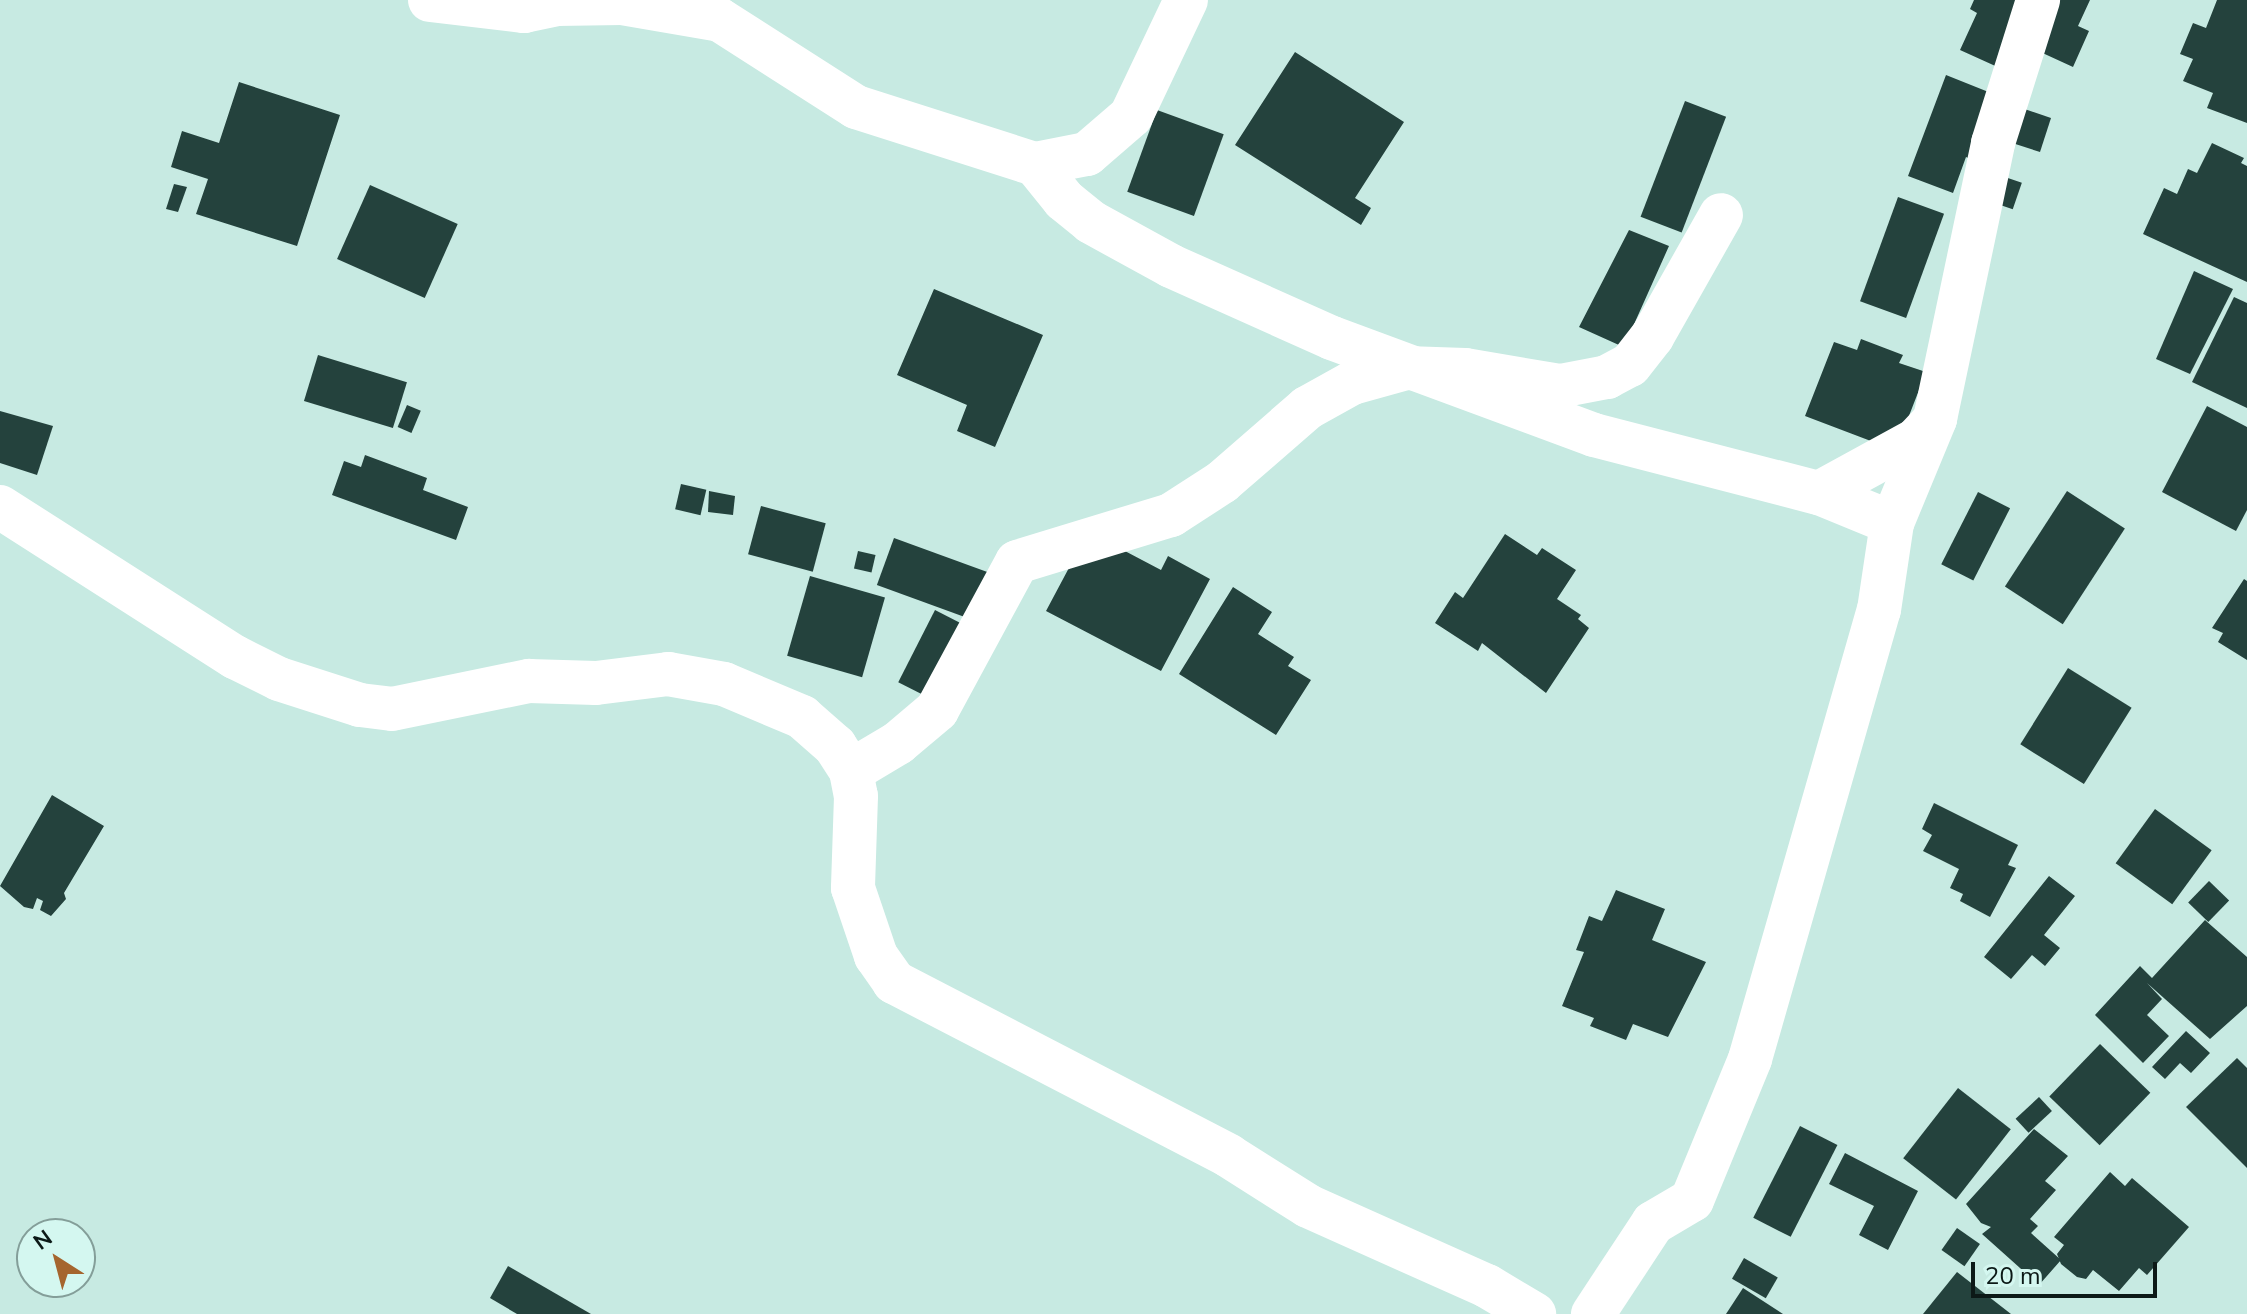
<!DOCTYPE html>
<html>
<head>
<meta charset="utf-8">
<style>
	body { margin:0 }
	#map { position:relative; width:2247px; height:1314px; overflow:hidden; background:#c7eae2; font-family:"Nunito Sans",sans-serif }
	div>[style] { position:absolute }
	[style*='--x'] { left:calc(var(--x)*1px); top:calc(var(--y)*1px); width:calc(var(--w)*1px); rotate:calc(var(--a)*1deg) }
	.building>* { inset:0; background:#24423d; transform-origin:0 0 }
	.street>* { height:44px; margin:-22px; padding:0 22px; transform-origin:22px; border-radius:22px; background:#fff }
	span { translate:-50% -50%; white-space:nowrap; text-align:center; line-height:1.15; -webkit-text-stroke:8px #d4f7f0; paint-order:stroke }
	.north { position:absolute; left:16px; top:1218px; width:80px; height:80px; box-sizing:border-box; background:#d4f7f0; border:2px solid #849e99; border-radius:50%; rotate:324deg; font-size:22px; font-weight:700; line-height:32px; text-align:center; color:#0c1917 }
	.north::after { content:''; display:block; margin:auto; width:28px; height:36px; background:#a5652e; clip-path:polygon(50% 0,100% 100%,50% 72%,0 100%) }
	.scale { position:absolute; left:1971px; top:1262px; width:186px; height:36px; box-sizing:border-box; border:4px solid #0c1917; border-top:0; padding-left:10px; font-size:24px; line-height:28px; white-space:nowrap; color:#0c1917; -webkit-text-stroke:6px #d4f7f0; paint-order:stroke }
</style>
</head>
<body>
<div id="map">
	<div class="building">
		<div style="clip-path:polygon(1974px 0,2090px 0,2078px 26px,2089px 31px,2073px 67px,2036px 50px,2013px 74px,1960px 50px,1977px 13px,1970px 9px)"></div>
		<div style="clip-path:polygon(2217px 0,2247px 0,2247px 123px,2207px 108px,2213px 93px,2183px 81px,2193px 59px,2180px 54px,2193px 23px,2206px 28px)"></div>
		<div style="clip-path:polygon(1295px 52px,1404px 122px,1355px 198px,1371px 208px,1361px 225px,1235px 145px)"></div>
		<div style="clip-path:polygon(1946px 75px,1991px 93px,1975px 161px,1966px 157px,1953px 193px,1908px 176px)"></div>
		<div style="clip-path:polygon(239px 82px,340px 115px,297px 246px,196px 214px,208px 179px,171px 167px,182px 131px,219px 143px)"></div>
		<div style="left:1685px;top:101px;width:44px;height:124px;rotate:21deg"></div>
		<div style="clip-path:polygon(2004px 102px,2051px 118px,2040px 152px,2006px 141px)"></div>
		<div style="left:1157px;top:110px;width:71px;height:87px;rotate:20deg"></div>
		<div style="clip-path:polygon(2212px 143px,2244px 158px,2241px 163px,2247px 166px,2247px 282px,2143px 234px,2164px 188px,2177px 194px,2188px 169px,2197px 173px)"></div>
		<div style="left:2002px;top:176px;width:21px;height:28px;rotate:19deg"></div>
		<div style="clip-path:polygon(174px 184px,187px 187px,178px 212px,166px 209px)"></div>
		<div style="left:370px;top:185px;width:96px;height:81px;rotate:24deg"></div>
		<div style="left:1898px;top:197px;width:49px;height:111px;rotate:20deg"></div>
		<div style="clip-path:polygon(1629px 230px,1669px 246px,1631px 331px,1630px 350px,1579px 327px)"></div>
		<div style="clip-path:polygon(2194px 271px,2233px 289px,2190px 374px,2156px 359px)"></div>
		<div style="clip-path:polygon(934px 289px,1043px 335px,995px 447px,957px 431px,967px 405px,897px 375px)"></div>
		<div style="clip-path:polygon(2234px 297px,2247px 303px,2247px 408px,2192px 382px)"></div>
		<div style="clip-path:polygon(1861px 339px,1903px 355px,1899px 363px,1926px 372px,1900px 439px,1884px 446px,1805px 416px,1834px 342px,1857px 350px)"></div>
		<div style="left:318px;top:355px;width:93px;height:48px;rotate:17deg"></div>
		<div style="left:407px;top:405px;width:15px;height:24px;rotate:23deg"></div>
		<div style="clip-path:polygon(2207px 406px,2247px 427px,2247px 510px,2236px 531px,2162px 492px)"></div>
		<div style="clip-path:polygon(0 411px,53px 426px,37px 475px,0 463px)"></div>
		<div style="clip-path:polygon(365px 455px,427px 478px,423px 490px,468px 507px,456px 540px,332px 495px,344px 461px,361px 467px)"></div>
		<div style="left:681px;top:484px;width:26px;height:26px;rotate:13deg"></div>
		<div style="clip-path:polygon(709px 491px,735px 496px,733px 515px,708px 512px)"></div>
		<div style="left:2067px;top:491px;width:69px;height:114px;rotate:33deg"></div>
		<div style="left:1978px;top:492px;width:36px;height:81px;rotate:27deg"></div>
		<div style="left:761px;top:506px;width:67px;height:50px;rotate:15deg"></div>
		<div style="clip-path:polygon(1505px 534px,1537px 555px,1542px 548px,1576px 570px,1557px 599px,1581px 615px,1578px 619px,1589px 628px,1546px 693px,1482px 643px,1478px 651px,1435px 623px,1455px 592px,1463px 598px)"></div>
		<div style="left:894px;top:538px;width:100px;height:50px;rotate:20deg"></div>
		<div style="clip-path:polygon(1104px 540px,1161px 570px,1168px 556px,1210px 579px,1161px 671px,1046px 611px,1079px 549px)"></div>
		<div style="left:858px;top:551px;width:18px;height:18px;rotate:13deg"></div>
		<div style="left:810px;top:576px;width:78px;height:83px;rotate:16deg"></div>
		<div style="clip-path:polygon(2244px 579px,2247px 581px,2247px 660px,2218px 642px,2223px 633px,2212px 628px)"></div>
		<div style="clip-path:polygon(1233px 587px,1272px 612px,1258px 634px,1294px 657px,1288px 666px,1311px 680px,1276px 735px,1179px 674px)"></div>
		<div style="left:935px;top:610px;width:40px;height:81px;rotate:27deg"></div>
		<div style="left:2068px;top:668px;width:75px;height:90px;rotate:32deg"></div>
		<div style="clip-path:polygon(52px 795px,104px 826px,64px 893px,66px 899px,51px 916px,40px 910px,43px 901px,37px 898px,33px 909px,24px 907px,0 886px)"></div>
		<div style="clip-path:polygon(1934px 803px,2018px 845px,2008px 865px,2016px 868px,1990px 917px,1960px 901px,1963px 894px,1950px 888px,1959px 869px,1923px 851px,1932px 835px,1922px 829px)"></div>
		<div style="left:2155px;top:809px;width:70px;height:67px;rotate:36deg"></div>
		<div style="clip-path:polygon(2049px 876px,2075px 896px,2044px 935px,2060px 948px,2045px 966px,2032px 955px,2011px 979px,1984px 957px)"></div>
		<div style="left:2209px;top:881px;width:28px;height:30px;rotate:44deg"></div>
		<div style="clip-path:polygon(1616px 890px,1665px 909px,1652px 940px,1706px 962px,1668px 1037px,1633px 1024px,1626px 1040px,1590px 1026px,1594px 1018px,1562px 1006px,1584px 952px,1576px 950px,1589px 916px,1602px 921px)"></div>
		<div style="clip-path:polygon(2205px 920px,2247px 957px,2247px 1006px,2210px 1039px,2147px 983px,2162px 999px,2147px 1015px,2169px 1036px,2143px 1063px,2095px 1015px,2140px 966px,2152px 978px)"></div>
		<div style="clip-path:polygon(2186px 1031px,2210px 1053px,2191px 1073px,2180px 1063px,2165px 1079px,2152px 1067px)"></div>
		<div style="left:2100px;top:1044px;width:70px;height:73px;rotate:44deg"></div>
		<div style="clip-path:polygon(2237px 1058px,2247px 1068px,2247px 1168px,2186px 1107px)"></div>
		<div style="left:1958px;top:1088px;width:67px;height:89px;rotate:38deg"></div>
		<div style="left:2039px;top:1097px;width:19px;height:32px;rotate:47deg"></div>
		<div style="left:1800px;top:1126px;width:42px;height:103px;rotate:27deg"></div>
		<div style="clip-path:polygon(2034px 1129px,2068px 1156px,2045px 1181px,2056px 1190px,2030px 1219px,2038px 1226px,2031px 1233px,2061px 1260px,2039px 1285px,1982px 1234px,1991px 1227px,1981px 1223px,1966px 1204px)"></div>
		<div style="clip-path:polygon(1845px 1153px,1918px 1191px,1888px 1250px,1859px 1235px,1874px 1206px,1829px 1184px)"></div>
		<div style="clip-path:polygon(2110px 1172px,2125px 1186px,2132px 1178px,2189px 1227px,2147px 1275px,2139px 1268px,2119px 1291px,2093px 1270px,2086px 1279px,2077px 1277px,2061px 1264px,2057px 1254px,2064px 1245px,2054px 1237px)"></div>
		<div style="left:1957px;top:1228px;width:28px;height:27px;rotate:35deg"></div>
		<div style="left:1744px;top:1258px;width:39px;height:24px;rotate:30deg"></div>
		<div style="clip-path:polygon(508px 1266px,591px 1314px,517px 1314px,490px 1298px)"></div>
		<div style="clip-path:polygon(1957px 1272px,2011px 1314px,1923px 1314px)"></div>
		<div style="clip-path:polygon(1743px 1288px,1783px 1314px,1726px 1314px)"></div>
	</div>
	<div class="street">
		<div style="--x:430;--y:0;--w:95;--a:6.7"></div>
		<div style="--x:524;--y:11;--w:33;--a:-12"></div>
		<div style="--x:556;--y:4;--w:66;--a:-0.9"></div>
		<div style="--x:622;--y:3;--w:99;--a:9.8"></div>
		<div style="--x:720;--y:20;--w:161;--a:32.6"></div>
		<div style="--x:856;--y:107;--w:188;--a:17.7"></div>
		<div style="--x:1035;--y:164;--w:53;--a:-10.9"></div>
		<div style="--x:1087;--y:154;--w:58;--a:-40.8"></div>
		<div style="--x:1131;--y:116;--w:128;--a:-64.6"></div>
		<div style="--x:1035;--y:164;--w:46;--a:51.1"></div>
		<div style="--x:1064;--y:200;--w:35;--a:39"></div>
		<div style="--x:1091;--y:222;--w:91;--a:28.8"></div>
		<div style="--x:1171;--y:266;--w:176;--a:24.1"></div>
		<div style="--x:1332;--y:338;--w:279;--a:20.3"></div>
		<div style="--x:1594;--y:435;--w:232;--a:14.5"></div>
		<div style="--x:1819;--y:493;--w:79;--a:22.3"></div>
		<div style="--x:1819;--y:493;--w:111;--a:-28.7"></div>
		<div style="--x:1916;--y:440;--w:23;--a:-47"></div>
		<div style="--x:0;--y:507;--w:279;--a:32.6"></div>
		<div style="--x:235;--y:657;--w:49;--a:26.6"></div>
		<div style="--x:279;--y:679;--w:85;--a:17.8"></div>
		<div style="--x:360;--y:705;--w:32;--a:7"></div>
		<div style="--x:392;--y:709;--w:140;--a:-11.6"></div>
		<div style="--x:529;--y:681;--w:67;--a:1.7"></div>
		<div style="--x:596;--y:683;--w:73;--a:-7.1"></div>
		<div style="--x:668;--y:674;--w:57;--a:10.1"></div>
		<div style="--x:724;--y:684;--w:85;--a:22.9"></div>
		<div style="--x:802;--y:717;--w:44;--a:41.3"></div>
		<div style="--x:835;--y:746;--w:30;--a:57"></div>
		<div style="--x:851;--y:771;--w:25;--a:79"></div>
		<div style="--x:856;--y:796;--w:92;--a:91.9"></div>
		<div style="--x:853;--y:888;--w:72;--a:71.3"></div>
		<div style="--x:876;--y:956;--w:32;--a:55"></div>
		<div style="--x:894;--y:982;--w:377;--a:27.4"></div>
		<div style="--x:1229;--y:1156;--w:93;--a:32.3"></div>
		<div style="--x:1308;--y:1206;--w:196;--a:24.1"></div>
		<div style="--x:1487;--y:1286;--w:55;--a:30.8"></div>
		<div style="--x:851;--y:771;--w:55;--a:-30.8"></div>
		<div style="--x:898;--y:743;--w:51;--a:-40.2"></div>
		<div style="--x:937;--y:710;--w:168;--a:-61.6"></div>
		<div style="--x:1017;--y:562;--w:161;--a:-17"></div>
		<div style="--x:1171;--y:515;--w:61;--a:-32.9"></div>
		<div style="--x:1222;--y:482;--w:113;--a:-41"></div>
		<div style="--x:1307;--y:408;--w:51;--a:-29.1"></div>
		<div style="--x:1352;--y:383;--w:56;--a:-15.5"></div>
		<div style="--x:1406;--y:368;--w:59;--a:1.9"></div>
		<div style="--x:1465;--y:370;--w:96;--a:9.6"></div>
		<div style="--x:1560;--y:386;--w:48;--a:-10.8"></div>
		<div style="--x:1607;--y:377;--w:26;--a:-28"></div>
		<div style="--x:1630;--y:365;--w:36;--a:-52"></div>
		<div style="--x:1652;--y:337;--w:140;--a:-60.5"></div>
		<div style="--x:1593;--y:1314;--w:109;--a:-56.6"></div>
		<div style="--x:1653;--y:1223;--w:45;--a:-30.5"></div>
		<div style="--x:1692;--y:1200;--w:152;--a:-67.6"></div>
		<div style="--x:1750;--y:1059;--w:467;--a:-74"></div>
		<div style="--x:1879;--y:610;--w:88;--a:-81.5"></div>
		<div style="--x:1892;--y:523;--w:113;--a:-67.5"></div>
		<div style="--x:1935;--y:419;--w:282;--a:-78.1"></div>
		<div style="--x:1993;--y:143;--w:150;--a:-72.5"></div>
	</div>
	<div class="north">N</div>
	<div class="scale">20 m</div>
</div>
</body>
</html>
